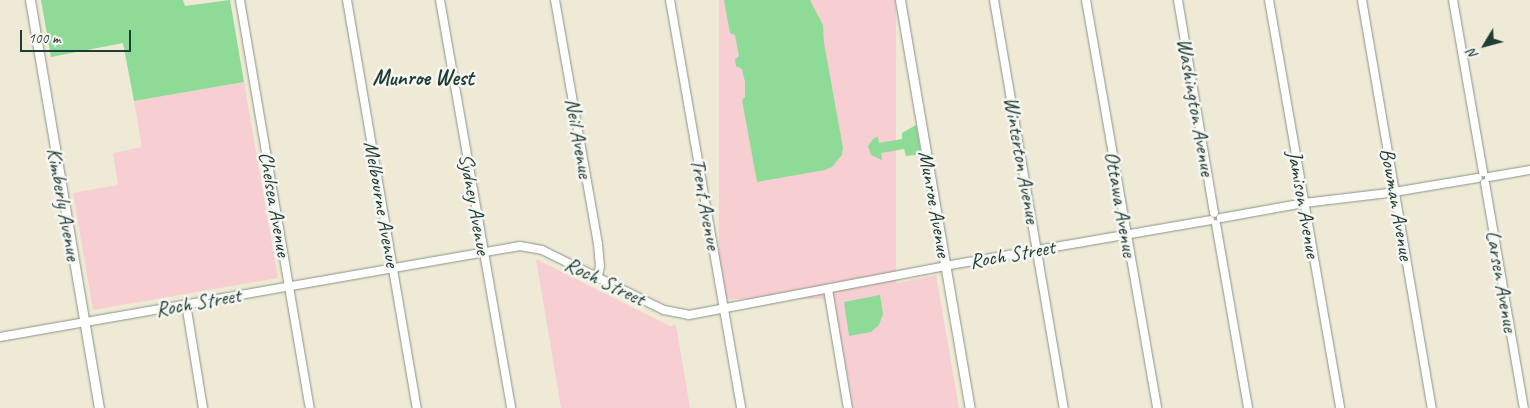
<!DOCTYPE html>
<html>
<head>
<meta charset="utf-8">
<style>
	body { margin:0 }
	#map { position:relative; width:1530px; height:408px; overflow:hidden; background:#efead6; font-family:Caveat,sans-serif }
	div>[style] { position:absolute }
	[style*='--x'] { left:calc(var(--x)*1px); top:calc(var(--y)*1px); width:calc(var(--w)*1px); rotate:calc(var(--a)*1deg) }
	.built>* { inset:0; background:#f7cfd2; transform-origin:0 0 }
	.green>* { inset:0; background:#8eda97 }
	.roads { filter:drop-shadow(0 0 1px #879485) drop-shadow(0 0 1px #879485) }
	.minor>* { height:8px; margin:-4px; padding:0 4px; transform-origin:4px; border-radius:4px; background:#fff }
	.tertiary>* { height:9px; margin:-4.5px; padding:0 4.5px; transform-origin:4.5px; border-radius:4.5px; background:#fff }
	span { translate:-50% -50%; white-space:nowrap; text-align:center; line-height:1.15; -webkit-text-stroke:5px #f6f6f2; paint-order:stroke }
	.street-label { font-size:21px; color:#1f3d34 }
	.neighbourhood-label { font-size:22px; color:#1f3d34; font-weight:700 }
	.north { position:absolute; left:1460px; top:20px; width:50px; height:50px; -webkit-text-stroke:4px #f6f6f2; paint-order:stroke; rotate:233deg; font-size:14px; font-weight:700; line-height:20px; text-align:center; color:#1f3d34 }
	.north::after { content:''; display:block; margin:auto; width:18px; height:22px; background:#1f3d34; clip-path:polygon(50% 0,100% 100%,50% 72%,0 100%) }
	.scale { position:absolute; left:20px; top:30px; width:111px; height:22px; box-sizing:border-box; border:2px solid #1f3d34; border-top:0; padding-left:6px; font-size:15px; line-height:18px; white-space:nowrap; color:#1f3d34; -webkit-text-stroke:4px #f6f6f2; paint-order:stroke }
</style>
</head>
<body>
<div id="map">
	<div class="built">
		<div style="left:719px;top:0;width:177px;height:299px"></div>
		<div style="clip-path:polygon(244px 82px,278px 278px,93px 310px,73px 193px,118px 185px,113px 153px,142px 147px,134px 101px)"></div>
		<div style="clip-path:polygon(536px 259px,670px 326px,676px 325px,690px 408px,561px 408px)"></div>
		<div style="clip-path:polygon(936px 275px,959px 408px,853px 408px,834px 296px)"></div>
	</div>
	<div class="green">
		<div style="clip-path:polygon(41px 0,183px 0,185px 6px,230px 0,244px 82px,134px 101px,123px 43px,51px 57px)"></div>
		<div style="clip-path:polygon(724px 0,810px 0,823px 25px,824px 43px,843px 148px,842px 155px,832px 167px,825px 170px,757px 182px,742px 100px,745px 97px,745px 82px,742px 69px,736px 66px,735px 59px,739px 56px,735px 35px,730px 33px)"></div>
		<div style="clip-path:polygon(916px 125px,922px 158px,914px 155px,906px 156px,904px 149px,881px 153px,882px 160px,871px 155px,868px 146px,874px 138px,878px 137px,879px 143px,902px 139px,902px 133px)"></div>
		<div style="clip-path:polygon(880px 295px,883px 314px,879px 325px,871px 332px,849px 336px,844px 302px)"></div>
	</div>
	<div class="roads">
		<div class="minor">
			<div style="--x:240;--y:0;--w:414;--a:80.3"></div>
			<div style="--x:347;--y:0;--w:414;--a:80.3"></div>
			<div style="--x:440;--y:0;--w:414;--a:80.1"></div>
			<div style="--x:555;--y:0;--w:248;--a:80"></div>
			<div style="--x:598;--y:244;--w:22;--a:85"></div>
			<div style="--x:600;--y:266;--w:10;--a:101"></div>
			<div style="--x:670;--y:0;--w:414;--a:80.1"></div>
			<div style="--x:994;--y:0;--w:414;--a:80.3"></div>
			<div style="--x:1086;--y:0;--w:414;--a:80.1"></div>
			<div style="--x:1178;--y:0;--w:216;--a:80.4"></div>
			<div style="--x:1269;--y:0;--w:414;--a:80.1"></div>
			<div style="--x:1362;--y:0;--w:414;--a:80.3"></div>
			<div style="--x:1453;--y:0;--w:175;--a:80.1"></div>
			<div style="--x:1489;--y:177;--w:42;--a:-9.7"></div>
			<div style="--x:1485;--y:183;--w:228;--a:80.2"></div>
			<div style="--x:1221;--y:218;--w:84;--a:-10.2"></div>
			<div style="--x:1304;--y:203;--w:85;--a:-6.8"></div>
			<div style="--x:1388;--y:193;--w:91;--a:-9.5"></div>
			<div style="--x:1216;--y:224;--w:187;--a:80.1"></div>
			<div style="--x:828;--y:289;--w:121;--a:80.5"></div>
			<div style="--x:186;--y:304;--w:105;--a:80.7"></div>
			<div style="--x:0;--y:337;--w:528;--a:-9.93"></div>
			<div style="--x:520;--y:246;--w:22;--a:10"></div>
			<div style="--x:542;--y:250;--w:136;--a:26.2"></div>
			<div style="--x:664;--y:310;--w:25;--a:11"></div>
			<div style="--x:689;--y:315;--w:261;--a:-10.8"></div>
			<div style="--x:945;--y:266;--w:269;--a:-9.8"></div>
		</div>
		<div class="tertiary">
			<div style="--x:30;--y:0;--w:414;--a:80.4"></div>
			<div style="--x:900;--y:0;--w:414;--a:80.3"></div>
		</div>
	</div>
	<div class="street-label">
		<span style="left:1196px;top:107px;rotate:80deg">Washington Avenue</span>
		<span style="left:579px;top:138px;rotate:80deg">Neil Avenue</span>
		<span style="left:1022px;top:160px;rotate:80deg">Winterton Avenue</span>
		<span style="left:64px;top:204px;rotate:80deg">Kimberly Avenue</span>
		<span style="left:275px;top:204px;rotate:80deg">Chelsea Avenue</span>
		<span style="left:382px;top:204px;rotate:80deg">Melbourne Avenue</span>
		<span style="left:475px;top:204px;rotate:80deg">Sydney Avenue</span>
		<span style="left:706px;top:204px;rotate:80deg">Trent Avenue</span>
		<span style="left:935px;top:204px;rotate:80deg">Munroe Avenue</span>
		<span style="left:1121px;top:204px;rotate:80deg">Ottawa Avenue</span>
		<span style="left:1304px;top:204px;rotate:80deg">Jamison Avenue</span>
		<span style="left:1397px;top:204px;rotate:80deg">Bowman Avenue</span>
		<span style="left:1012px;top:254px;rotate:-10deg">Roch Street</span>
		<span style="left:605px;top:281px;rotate:26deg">Roch Street</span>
		<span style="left:1502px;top:281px;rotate:80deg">Larsen Avenue</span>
		<span style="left:198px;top:302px;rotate:-10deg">Roch Street</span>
	</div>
	<div class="neighbourhood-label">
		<span style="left:423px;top:79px">Munroe West</span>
	</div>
	<div class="north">N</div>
	<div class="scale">100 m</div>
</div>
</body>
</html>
